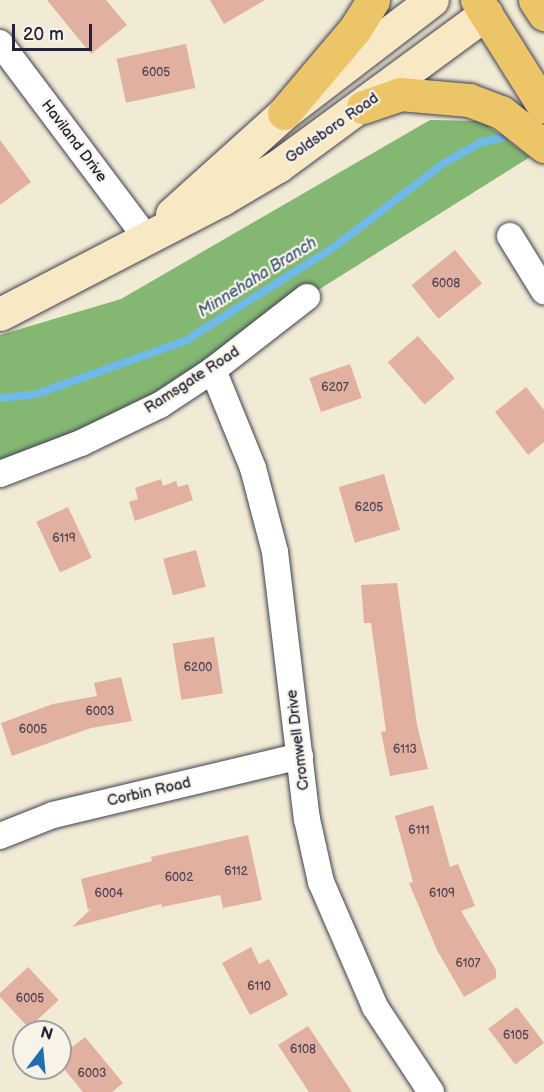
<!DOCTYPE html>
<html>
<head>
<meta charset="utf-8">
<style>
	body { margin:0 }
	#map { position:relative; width:544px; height:1092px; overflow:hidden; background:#f1ead4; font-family:"Balsamiq Sans",sans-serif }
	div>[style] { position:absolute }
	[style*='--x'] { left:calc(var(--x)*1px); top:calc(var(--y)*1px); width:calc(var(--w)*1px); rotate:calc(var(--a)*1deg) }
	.forest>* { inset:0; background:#83b772 }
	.stream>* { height:8px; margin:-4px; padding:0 4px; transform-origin:4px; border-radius:4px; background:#6fbae8 }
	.building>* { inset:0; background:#e1b0a0; transform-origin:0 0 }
	.roads { filter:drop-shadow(0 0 2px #414052) drop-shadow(0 0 2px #414052) }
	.street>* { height:26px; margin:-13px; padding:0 13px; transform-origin:13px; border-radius:13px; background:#fff }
	.secondary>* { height:33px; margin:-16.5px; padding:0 16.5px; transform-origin:16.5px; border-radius:16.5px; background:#f8e8c3 }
	.primary>* { height:33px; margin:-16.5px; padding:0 16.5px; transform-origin:16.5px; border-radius:16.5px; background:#edc569 }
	span { translate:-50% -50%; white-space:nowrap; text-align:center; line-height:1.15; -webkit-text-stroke:4.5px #f7f3e8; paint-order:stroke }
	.number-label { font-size:12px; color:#524654 }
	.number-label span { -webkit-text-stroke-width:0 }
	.street-label { font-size:15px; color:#22223b }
	.water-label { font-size:16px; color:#3d5778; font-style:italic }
	.north { position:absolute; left:12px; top:1020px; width:60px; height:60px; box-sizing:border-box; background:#f7f3e8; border:2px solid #a29fa3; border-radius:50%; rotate:16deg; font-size:16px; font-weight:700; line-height:24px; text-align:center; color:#22223b }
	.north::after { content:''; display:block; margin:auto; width:21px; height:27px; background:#1f6fb2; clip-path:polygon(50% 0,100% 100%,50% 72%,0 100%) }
	.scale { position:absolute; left:12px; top:24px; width:80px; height:27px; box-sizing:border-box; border:3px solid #22223b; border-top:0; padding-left:8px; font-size:18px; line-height:21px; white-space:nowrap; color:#22223b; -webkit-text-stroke:4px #f7f3e8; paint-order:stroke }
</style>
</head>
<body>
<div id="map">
	<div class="forest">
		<div style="clip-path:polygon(430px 120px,481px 121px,530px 157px,307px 297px,213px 370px,0 474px,0 335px,121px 299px)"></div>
	</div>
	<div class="stream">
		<div style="--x:0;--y:398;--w:37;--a:-6"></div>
		<div style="--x:37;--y:394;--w:157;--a:-19.7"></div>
		<div style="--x:185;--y:341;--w:176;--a:-32.2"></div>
		<div style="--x:334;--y:247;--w:138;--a:-37.4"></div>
		<div style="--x:444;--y:163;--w:41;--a:-29.1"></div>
		<div style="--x:480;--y:143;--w:29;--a:-14"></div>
	</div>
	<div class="building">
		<div style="clip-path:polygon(47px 0,106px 0,127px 25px,91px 54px)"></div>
		<div style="clip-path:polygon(210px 0,265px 0,224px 24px)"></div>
		<div style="left:186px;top:44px;width:45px;height:71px;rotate:78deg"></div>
		<div style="clip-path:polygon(0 140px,31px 182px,0 205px)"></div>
		<div style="left:455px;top:250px;width:43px;height:56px;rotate:51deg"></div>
		<div style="left:418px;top:336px;width:56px;height:40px;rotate:49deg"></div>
		<div style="left:350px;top:364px;width:36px;height:43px;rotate:71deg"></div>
		<div style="clip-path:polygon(526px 387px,544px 410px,544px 442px,528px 455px,495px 412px)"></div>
		<div style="left:384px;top:474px;width:58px;height:47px;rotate:74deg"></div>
		<div style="clip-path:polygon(161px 479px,163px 486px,176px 481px,178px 487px,188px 484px,193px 500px,135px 521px,129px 502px,138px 499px,135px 488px)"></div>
		<div style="left:68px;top:507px;width:56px;height:35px;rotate:65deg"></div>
		<div style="left:196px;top:550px;width:38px;height:34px;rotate:75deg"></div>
		<div style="clip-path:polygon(397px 583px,417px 725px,428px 769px,390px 776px,381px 732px,386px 731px,371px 623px,364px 623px,361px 585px)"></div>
		<div style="left:214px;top:637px;width:57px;height:42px;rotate:81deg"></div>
		<div style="clip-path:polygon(121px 677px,132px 721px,91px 728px,12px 756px,1px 723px,53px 704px,97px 696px,94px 683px)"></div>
		<div style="clip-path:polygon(433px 805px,450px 867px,458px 864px,475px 906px,461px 911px,496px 970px,496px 978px,464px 997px,437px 950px,409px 883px,413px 882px,395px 816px)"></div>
		<div style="clip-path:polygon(248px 835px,262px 900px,223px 908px,220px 895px,162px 907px,161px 904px,72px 927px,92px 908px,88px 910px,81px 879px,152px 861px,151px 857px)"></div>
		<div style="clip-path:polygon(251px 947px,259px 964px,269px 959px,288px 995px,250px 1015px,222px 963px)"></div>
		<div style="left:28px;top:967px;width:45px;height:41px;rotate:47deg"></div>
		<div style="left:517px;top:1007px;width:45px;height:36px;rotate:53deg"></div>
		<div style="clip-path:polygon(308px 1026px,352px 1092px,309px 1092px,278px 1045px)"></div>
		<div style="clip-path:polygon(85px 1037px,123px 1083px,112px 1092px,83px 1092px,60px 1064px,60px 1057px)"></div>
	</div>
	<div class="roads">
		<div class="street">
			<div style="--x:0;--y:43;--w:245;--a:53.1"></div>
			<div style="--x:510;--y:236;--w:65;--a:58.3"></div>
			<div style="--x:213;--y:370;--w:106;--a:67.8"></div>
			<div style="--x:253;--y:468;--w:87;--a:75.3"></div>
			<div style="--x:275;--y:552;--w:269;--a:83.2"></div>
			<div style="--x:307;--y:819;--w:65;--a:77.5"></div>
			<div style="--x:321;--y:882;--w:136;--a:66.6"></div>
			<div style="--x:375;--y:1007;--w:102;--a:56.6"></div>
			<div style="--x:0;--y:474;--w:87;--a:-20.9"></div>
			<div style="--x:81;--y:443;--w:88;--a:-25.7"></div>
			<div style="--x:160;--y:405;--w:64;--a:-33.4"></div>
			<div style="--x:213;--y:370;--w:119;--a:-37.8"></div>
			<div style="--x:0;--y:836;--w:57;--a:-21.6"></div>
			<div style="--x:53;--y:815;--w:254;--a:-13.4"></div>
		</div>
		<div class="secondary">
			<div style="--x:172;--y:214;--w:151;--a:-42"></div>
			<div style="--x:284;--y:113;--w:186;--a:-37.4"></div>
			<div style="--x:0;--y:314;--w:250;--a:-27.4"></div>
			<div style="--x:222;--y:199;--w:65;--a:-30.5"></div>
			<div style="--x:278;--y:166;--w:258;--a:-36.3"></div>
		</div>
		<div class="primary">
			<div style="--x:477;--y:0;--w:126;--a:57.9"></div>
			<div style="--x:535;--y:0;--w:17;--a:57"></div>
			<div style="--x:363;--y:107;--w:39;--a:-19"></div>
			<div style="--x:400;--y:94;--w:69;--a:5"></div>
			<div style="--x:469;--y:100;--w:34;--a:21"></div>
			<div style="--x:501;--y:112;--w:55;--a:38.3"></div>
			<div style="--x:284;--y:113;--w:110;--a:-49.8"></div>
			<div style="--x:355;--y:29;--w:34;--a:-58"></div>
		</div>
	</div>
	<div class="number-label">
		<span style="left:156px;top:73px">6005</span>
		<span style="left:446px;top:284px">6008</span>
		<span style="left:335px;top:388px">6207</span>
		<span style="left:369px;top:508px">6205</span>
		<span style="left:64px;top:539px">6119</span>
		<span style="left:198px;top:668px">6200</span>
		<span style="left:100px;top:712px">6003</span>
		<span style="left:33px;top:730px">6005</span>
		<span style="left:405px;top:750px">6113</span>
		<span style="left:419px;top:831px">6111</span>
		<span style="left:236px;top:872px">6112</span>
		<span style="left:179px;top:878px">6002</span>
		<span style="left:109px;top:894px">6004</span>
		<span style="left:442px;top:894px">6109</span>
		<span style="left:468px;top:964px">6107</span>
		<span style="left:259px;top:987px">6110</span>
		<span style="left:30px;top:999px">6005</span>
		<span style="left:516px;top:1036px">6105</span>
		<span style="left:303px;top:1050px">6108</span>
		<span style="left:92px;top:1074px">6003</span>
	</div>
	<div class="street-label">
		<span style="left:332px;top:128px;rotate:-35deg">Goldsboro Road</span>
		<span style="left:74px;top:141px;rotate:53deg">Haviland Drive</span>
		<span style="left:192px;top:380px;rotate:-33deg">Ramsgate Road</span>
		<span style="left:298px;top:740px;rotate:-97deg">Cromwell Drive</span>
		<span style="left:149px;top:792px;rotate:-13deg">Corbin Road</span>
	</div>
	<div class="water-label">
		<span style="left:258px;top:278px;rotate:-32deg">Minnehaha Branch</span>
	</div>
	<div class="north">N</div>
	<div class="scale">20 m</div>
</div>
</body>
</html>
